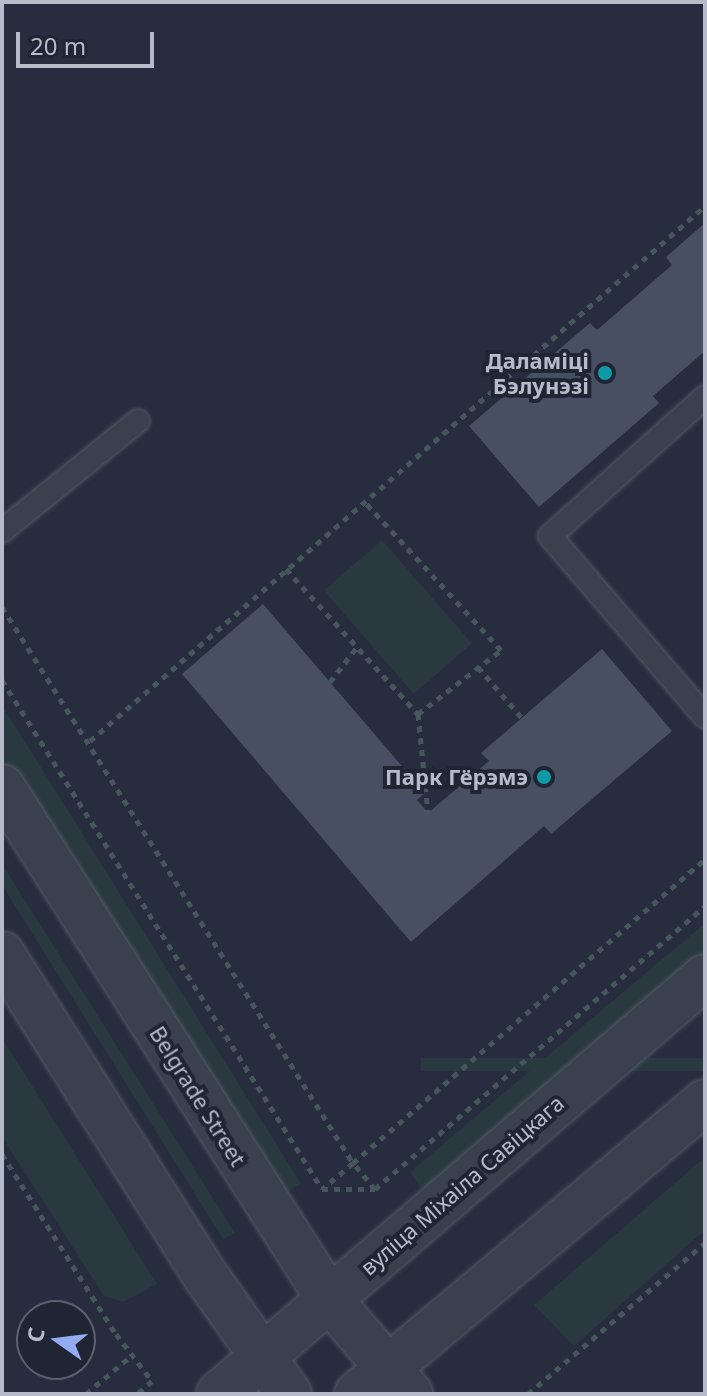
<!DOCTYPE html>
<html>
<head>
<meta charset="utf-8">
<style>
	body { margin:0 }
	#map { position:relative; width:707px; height:1396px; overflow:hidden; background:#272d3e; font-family:"Noto Sans",sans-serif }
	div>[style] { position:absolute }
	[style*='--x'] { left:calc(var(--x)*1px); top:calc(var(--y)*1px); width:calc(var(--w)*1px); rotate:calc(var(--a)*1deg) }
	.green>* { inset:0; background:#29393f; transform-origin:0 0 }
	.building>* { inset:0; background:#484f62 }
	.path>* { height:5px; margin-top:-2.5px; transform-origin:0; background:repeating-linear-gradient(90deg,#47565c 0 6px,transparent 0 12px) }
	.roads { filter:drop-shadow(0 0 2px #535866) drop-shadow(0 0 2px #535866) }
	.service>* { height:22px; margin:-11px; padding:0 11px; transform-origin:11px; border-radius:11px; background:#3b404f }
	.tertiary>* { height:44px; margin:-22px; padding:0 22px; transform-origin:22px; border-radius:22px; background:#3b404f }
	.dots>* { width:22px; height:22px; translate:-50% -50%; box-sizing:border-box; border:4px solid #202534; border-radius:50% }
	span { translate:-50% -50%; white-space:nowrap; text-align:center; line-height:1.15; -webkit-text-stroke:8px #202534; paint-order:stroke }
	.poi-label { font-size:22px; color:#b7bbc9; font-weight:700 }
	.right { translate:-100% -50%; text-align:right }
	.street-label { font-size:22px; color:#b7bbc9 }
	.frame { position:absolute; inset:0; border:4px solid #b7bbc9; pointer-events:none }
	.north { position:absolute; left:16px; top:1300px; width:80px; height:80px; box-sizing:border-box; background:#202534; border:2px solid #5c6170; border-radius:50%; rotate:284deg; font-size:22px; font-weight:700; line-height:32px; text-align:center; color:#b7bbc9 }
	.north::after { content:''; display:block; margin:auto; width:28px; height:36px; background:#94aaf1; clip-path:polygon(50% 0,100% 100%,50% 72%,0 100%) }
	.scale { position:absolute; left:16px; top:32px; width:138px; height:36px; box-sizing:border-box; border:4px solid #b7bbc9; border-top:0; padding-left:10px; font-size:24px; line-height:28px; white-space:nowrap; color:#b7bbc9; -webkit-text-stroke:6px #202534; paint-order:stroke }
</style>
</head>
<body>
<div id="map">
	<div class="green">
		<div style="left:382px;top:540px;width:137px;height:77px;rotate:49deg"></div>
		<div style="left:2px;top:705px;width:564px;height:46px;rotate:58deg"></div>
		<div style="clip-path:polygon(2px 864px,235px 1233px,223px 1239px,2px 885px)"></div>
		<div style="clip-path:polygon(705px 923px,705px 957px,426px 1196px,410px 1172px)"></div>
		<div style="clip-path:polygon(2px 1038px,26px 1076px,157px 1284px,123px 1302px,104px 1296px,2px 1137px)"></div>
		<div style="left:705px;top:1058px;width:13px;height:284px;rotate:90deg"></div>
		<div style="clip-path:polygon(705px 1157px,705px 1230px,574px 1346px,534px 1305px)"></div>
	</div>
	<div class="building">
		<div style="clip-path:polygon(705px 223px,705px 351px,653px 396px,659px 403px,539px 507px,469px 426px,590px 323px,597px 330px,672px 265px,666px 257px)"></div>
		<div style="clip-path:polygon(263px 604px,425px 793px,417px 800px,428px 813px,489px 761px,481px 753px,602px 649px,672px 731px,551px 834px,544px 826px,411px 942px,182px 674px)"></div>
	</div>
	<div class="path">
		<div style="--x:286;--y:569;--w:196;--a:47.7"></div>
		<div style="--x:418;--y:714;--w:105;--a:-37.6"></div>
		<div style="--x:501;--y:650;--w:202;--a:-132.6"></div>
		<div style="--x:2;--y:607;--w:658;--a:57.74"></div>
		<div style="--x:353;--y:1163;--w:465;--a:-40.8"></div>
		<div style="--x:478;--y:667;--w:67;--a:49.2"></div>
		<div style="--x:2;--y:680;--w:601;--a:57.84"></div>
		<div style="--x:330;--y:682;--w:44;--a:-52.4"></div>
		<div style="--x:418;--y:714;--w:100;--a:84.2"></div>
		<div style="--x:90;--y:741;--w:815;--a:-41.02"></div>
		<div style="--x:2;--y:1154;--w:213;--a:57.7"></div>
		<div style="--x:116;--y:1334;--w:59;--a:52.5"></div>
		<div style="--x:152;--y:1381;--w:20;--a:139"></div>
		<div style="--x:375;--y:1189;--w:34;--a:-130"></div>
		<div style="--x:353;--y:1163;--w:40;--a:140"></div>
		<div style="--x:322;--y:1189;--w:53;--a:0"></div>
		<div style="--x:375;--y:1189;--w:435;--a:-40.6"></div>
		<div style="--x:86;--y:1394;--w:59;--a:-40.2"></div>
		<div style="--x:528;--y:1394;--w:233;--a:-40.5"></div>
	</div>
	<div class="roads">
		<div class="service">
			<div style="--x:705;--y:397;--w:208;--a:138.1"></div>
			<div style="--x:550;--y:536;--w:238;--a:49.4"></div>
			<div style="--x:2;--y:531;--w:175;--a:-39"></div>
		</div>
		<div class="tertiary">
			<div style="--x:2;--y:787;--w:608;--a:57.43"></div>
			<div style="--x:329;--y:1299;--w:125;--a:49.5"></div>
			<div style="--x:2;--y:954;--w:380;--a:57.7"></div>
			<div style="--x:205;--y:1275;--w:146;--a:54.8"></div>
			<div style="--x:219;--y:1394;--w:640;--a:-40.63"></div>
			<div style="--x:357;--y:1394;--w:454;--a:-40"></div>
		</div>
	</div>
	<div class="dots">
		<div style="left:605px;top:373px;background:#0f9aa8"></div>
		<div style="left:544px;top:777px;background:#0f9aa8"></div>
	</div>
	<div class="poi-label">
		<span class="right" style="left:589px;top:373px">Даламіці<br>Бэлунэзі</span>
		<span class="right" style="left:528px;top:777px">Парк Гёрэмэ</span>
	</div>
	<div class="street-label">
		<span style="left:198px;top:1096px;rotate:58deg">Belgrade Street</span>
		<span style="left:462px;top:1185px;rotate:-41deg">вуліца Міхаіла Савіцкага</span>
	</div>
	<div class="frame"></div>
	<div class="north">С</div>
	<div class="scale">20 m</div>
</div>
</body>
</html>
